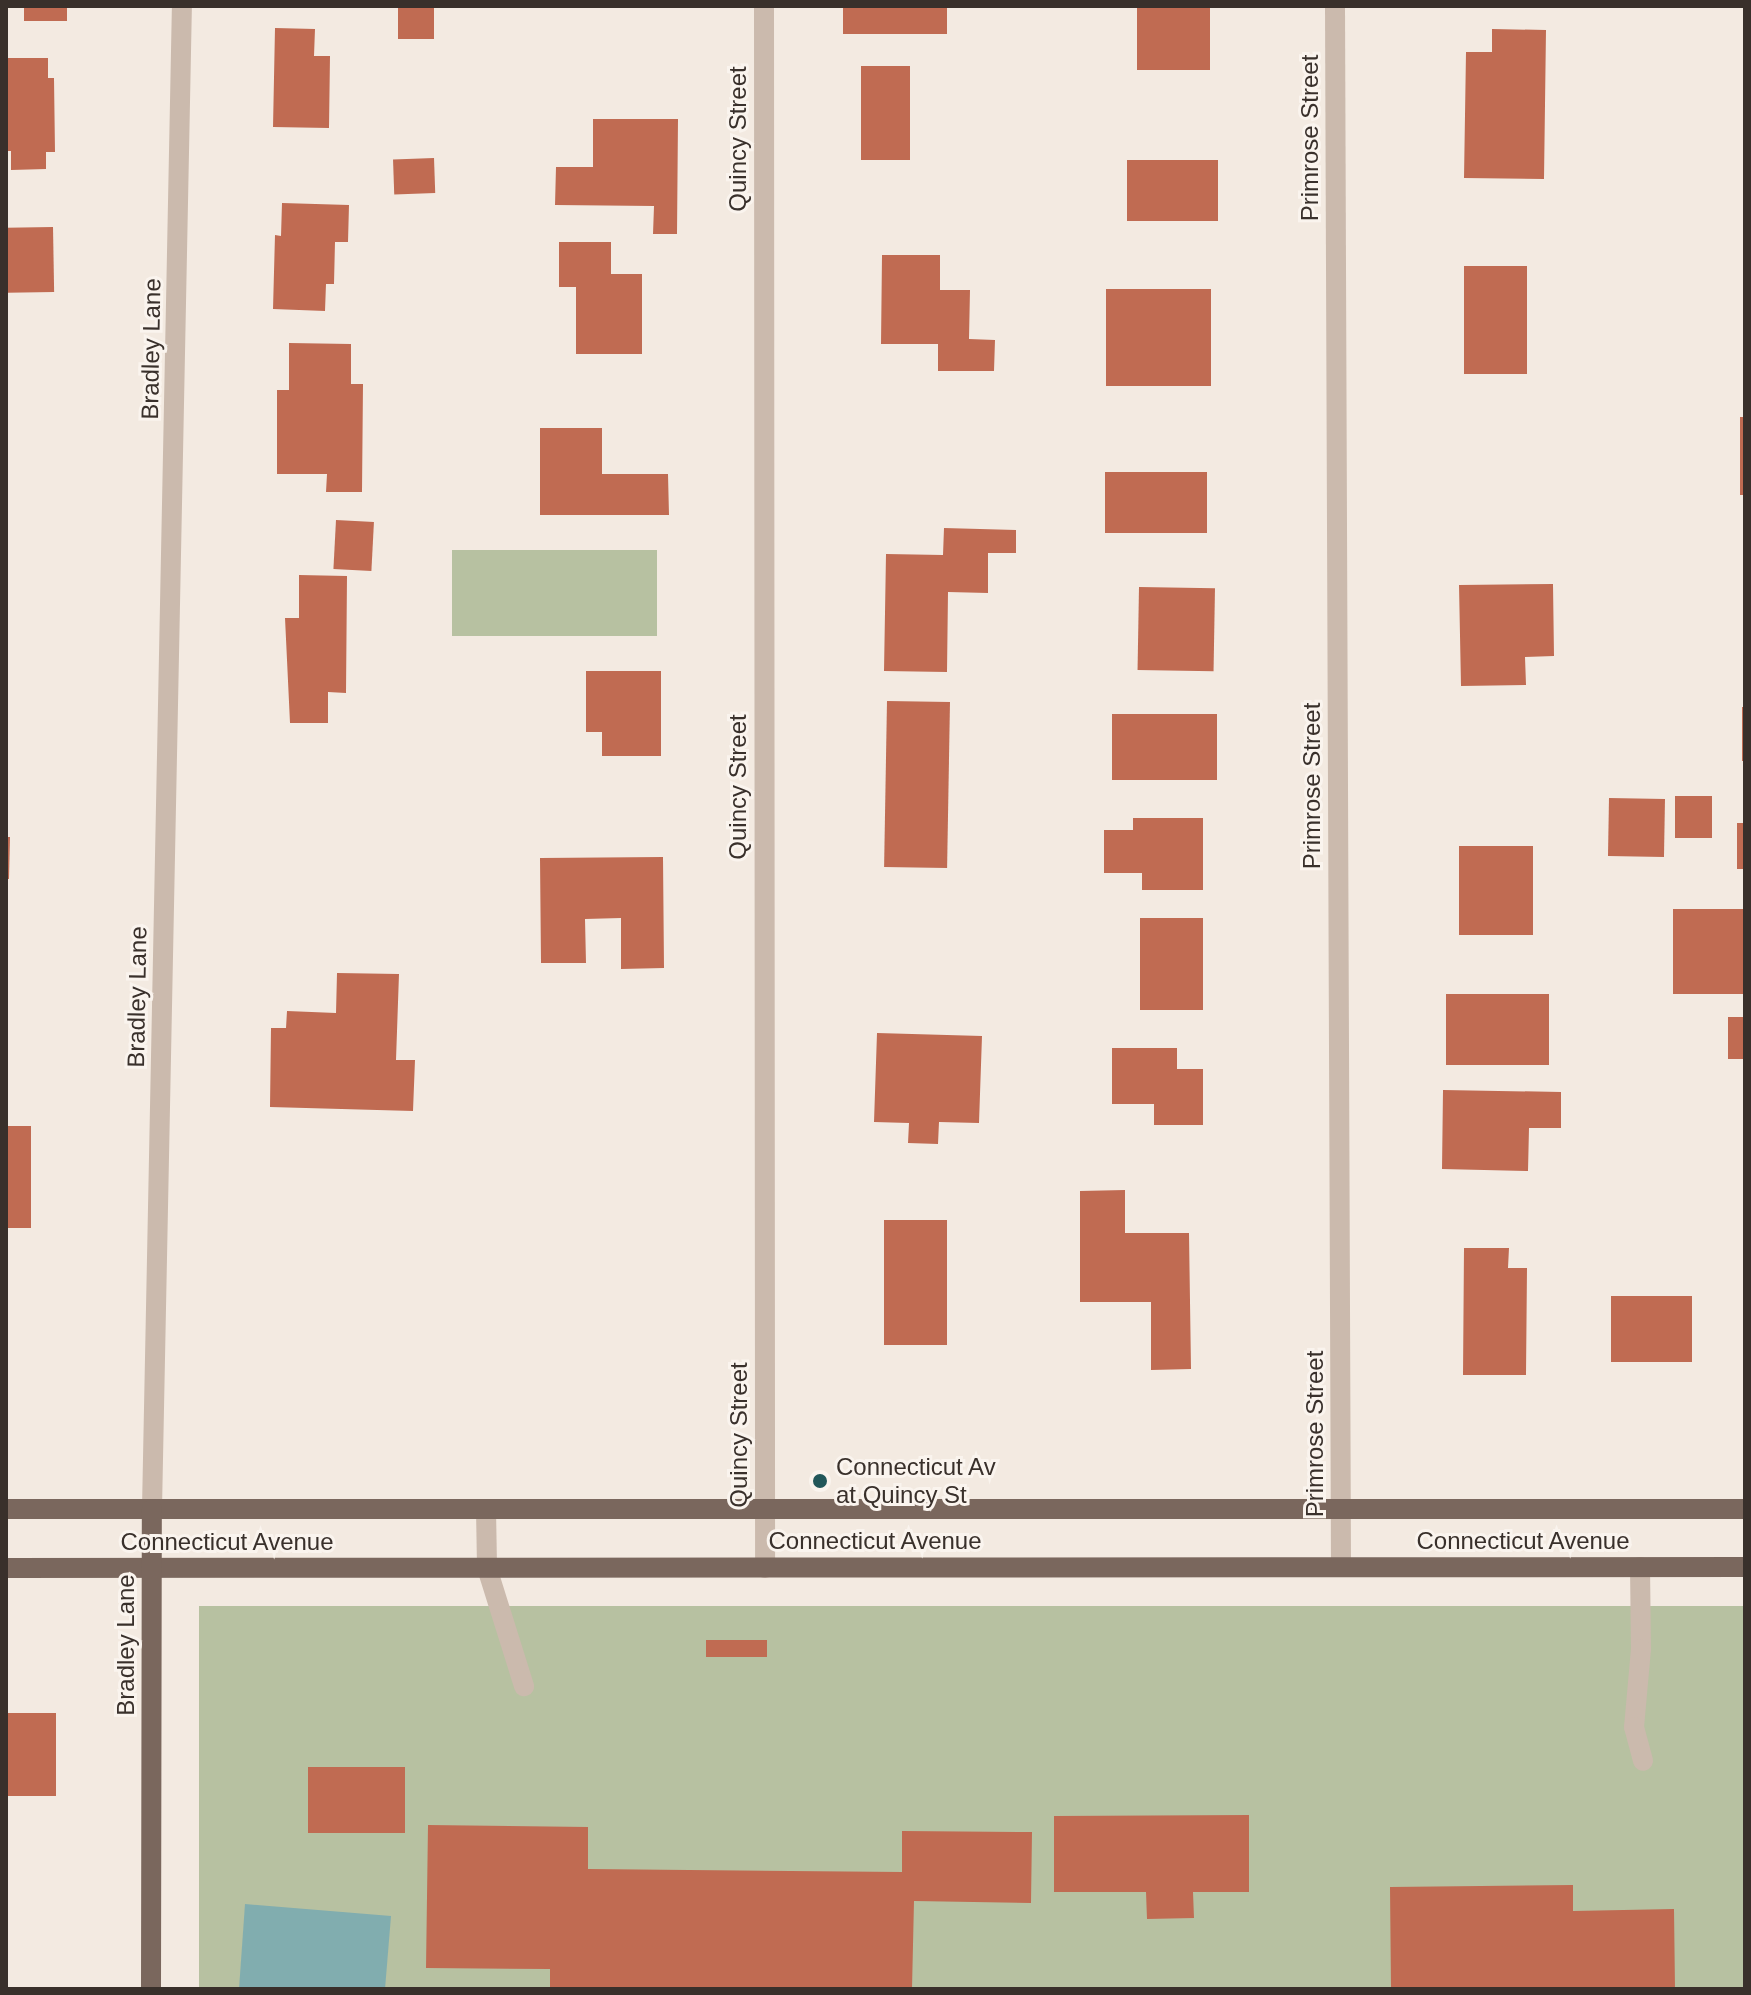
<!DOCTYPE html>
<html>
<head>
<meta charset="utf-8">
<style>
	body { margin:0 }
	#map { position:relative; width:1751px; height:1995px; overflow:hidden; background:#f3eae1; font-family:Helvetica,sans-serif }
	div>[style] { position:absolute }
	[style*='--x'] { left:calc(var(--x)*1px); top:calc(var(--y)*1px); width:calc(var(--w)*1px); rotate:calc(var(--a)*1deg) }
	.green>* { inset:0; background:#b7c1a1; transform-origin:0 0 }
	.water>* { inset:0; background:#81adaf }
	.building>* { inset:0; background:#c06b52; transform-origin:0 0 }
	.minor>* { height:20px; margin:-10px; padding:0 10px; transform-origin:10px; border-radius:10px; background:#cbbaad }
	.major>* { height:20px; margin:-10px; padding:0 10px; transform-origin:10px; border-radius:10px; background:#7a675d }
	.dots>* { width:22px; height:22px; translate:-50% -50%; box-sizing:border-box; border:4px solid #faf4ee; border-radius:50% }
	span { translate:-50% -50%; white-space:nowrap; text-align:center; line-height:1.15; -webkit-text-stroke:6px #faf4ee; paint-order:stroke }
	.street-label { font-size:24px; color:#39302b }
	.poi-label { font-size:24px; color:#39302b }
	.left { translate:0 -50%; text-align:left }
	.frame { position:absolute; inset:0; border:8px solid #39302b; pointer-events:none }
</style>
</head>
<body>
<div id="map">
	<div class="green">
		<div style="left:657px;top:550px;width:86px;height:205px;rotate:90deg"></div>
		<div style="left:199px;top:1606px;width:1546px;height:383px"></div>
	</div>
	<div class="water">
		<div style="clip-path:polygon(245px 1904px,391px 1916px,385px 1989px,239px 1989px)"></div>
	</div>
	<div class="building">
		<div style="left:24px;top:6px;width:43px;height:15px"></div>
		<div style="left:398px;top:6px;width:36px;height:33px"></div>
		<div style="left:843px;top:6px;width:104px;height:28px"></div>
		<div style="left:1137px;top:6px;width:73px;height:64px"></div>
		<div style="clip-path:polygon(275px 28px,315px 29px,314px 56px,330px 56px,329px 128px,273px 127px)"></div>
		<div style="clip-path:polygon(1492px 29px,1546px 30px,1544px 179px,1464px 178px,1466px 52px,1492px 52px)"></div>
		<div style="clip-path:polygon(6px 58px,48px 58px,48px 78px,54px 78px,55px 152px,46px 152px,46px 169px,11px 170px,11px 151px,6px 151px)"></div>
		<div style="left:861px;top:66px;width:49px;height:94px"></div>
		<div style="clip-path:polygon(593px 119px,678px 119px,677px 234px,653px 234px,654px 206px,555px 205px,556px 167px,593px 167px)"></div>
		<div style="left:434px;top:158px;width:35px;height:41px;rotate:88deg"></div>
		<div style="left:1127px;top:160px;width:91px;height:61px"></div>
		<div style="clip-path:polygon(282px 203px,349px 205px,348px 242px,335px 242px,334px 284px,326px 284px,325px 311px,273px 309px,275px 235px,281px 236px)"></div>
		<div style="left:53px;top:227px;width:65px;height:47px;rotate:89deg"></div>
		<div style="clip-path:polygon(559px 242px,611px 242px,611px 274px,642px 274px,642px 354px,576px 354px,576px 287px,559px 287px)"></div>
		<div style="clip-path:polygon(882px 255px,940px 255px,940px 290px,970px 290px,969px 339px,995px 340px,994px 371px,938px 371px,938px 344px,881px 344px)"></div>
		<div style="left:1464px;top:266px;width:63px;height:108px"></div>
		<div style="left:1106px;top:289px;width:105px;height:97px"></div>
		<div style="clip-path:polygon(289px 343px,351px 344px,351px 384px,363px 384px,362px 492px,326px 492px,327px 474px,277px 474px,277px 390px,289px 390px)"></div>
		<div style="left:1740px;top:417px;width:5px;height:78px"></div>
		<div style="clip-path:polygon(540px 428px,602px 428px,602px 474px,668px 474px,669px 515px,540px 515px)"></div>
		<div style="left:1105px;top:472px;width:102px;height:61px"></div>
		<div style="left:336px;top:520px;width:38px;height:49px;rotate:3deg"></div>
		<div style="clip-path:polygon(944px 528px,1016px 530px,1016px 553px,988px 553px,988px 593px,948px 592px,947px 672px,884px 671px,886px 554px,943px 555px)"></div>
		<div style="clip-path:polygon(299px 575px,347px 576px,346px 693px,328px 692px,328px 723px,290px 723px,285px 618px,299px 618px)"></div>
		<div style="clip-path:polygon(1553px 584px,1554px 656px,1525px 657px,1526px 685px,1461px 686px,1459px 585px)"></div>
		<div style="left:1139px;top:587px;width:76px;height:83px;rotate:1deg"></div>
		<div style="clip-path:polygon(586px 671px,661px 671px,661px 756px,602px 756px,602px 732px,586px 732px)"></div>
		<div style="left:887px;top:701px;width:63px;height:166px;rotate:1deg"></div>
		<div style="left:1742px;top:707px;width:3px;height:54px"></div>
		<div style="left:1112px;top:714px;width:105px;height:66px"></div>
		<div style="left:1675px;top:796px;width:37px;height:42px"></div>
		<div style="left:1609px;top:798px;width:56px;height:58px;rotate:1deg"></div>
		<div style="clip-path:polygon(1133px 818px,1203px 818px,1203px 890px,1142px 890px,1142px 873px,1104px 873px,1104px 830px,1133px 830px)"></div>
		<div style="left:1737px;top:823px;width:8px;height:46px"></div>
		<div style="clip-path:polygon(6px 837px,10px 837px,9px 879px,6px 879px)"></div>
		<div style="left:1459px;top:846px;width:74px;height:89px"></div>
		<div style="clip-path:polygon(663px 857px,664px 968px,621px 969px,621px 918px,585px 919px,586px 963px,541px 963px,540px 858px)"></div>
		<div style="left:1745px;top:909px;width:85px;height:72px;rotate:90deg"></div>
		<div style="left:1140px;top:918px;width:63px;height:92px"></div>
		<div style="clip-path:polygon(337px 973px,399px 974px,396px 1060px,415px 1060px,413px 1111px,270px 1107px,271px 1028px,286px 1028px,287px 1011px,336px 1013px)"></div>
		<div style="left:1446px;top:994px;width:103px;height:71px"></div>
		<div style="left:1728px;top:1017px;width:17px;height:42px"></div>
		<div style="clip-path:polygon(877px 1033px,982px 1036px,979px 1123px,939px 1122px,938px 1144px,908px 1143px,909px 1123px,874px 1122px)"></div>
		<div style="clip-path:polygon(1112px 1048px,1177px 1048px,1177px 1069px,1203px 1069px,1203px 1125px,1154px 1125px,1154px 1104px,1112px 1104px)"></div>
		<div style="clip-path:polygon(1443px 1090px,1561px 1092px,1561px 1128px,1529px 1128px,1528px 1171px,1442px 1169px)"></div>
		<div style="left:6px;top:1126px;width:25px;height:102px"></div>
		<div style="clip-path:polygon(1125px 1190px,1125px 1233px,1189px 1233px,1191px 1369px,1151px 1370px,1151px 1302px,1080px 1302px,1080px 1191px)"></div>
		<div style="left:884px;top:1220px;width:63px;height:125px"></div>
		<div style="clip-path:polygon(1464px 1248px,1509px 1248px,1508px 1268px,1527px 1268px,1526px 1375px,1463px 1375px)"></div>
		<div style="left:1611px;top:1296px;width:81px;height:66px"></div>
		<div style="left:767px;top:1640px;width:17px;height:61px;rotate:90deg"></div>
		<div style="left:6px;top:1713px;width:50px;height:83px"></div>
		<div style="left:405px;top:1767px;width:66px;height:97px;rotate:90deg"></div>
		<div style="clip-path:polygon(1249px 1815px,1249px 1892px,1193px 1892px,1194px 1918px,1147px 1919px,1146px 1892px,1054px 1892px,1054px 1816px)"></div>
		<div style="clip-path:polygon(428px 1825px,588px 1827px,588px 1869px,902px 1872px,902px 1831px,1032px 1832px,1031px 1903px,914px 1901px,912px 1989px,550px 1989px,550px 1969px,426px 1968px)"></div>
		<div style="clip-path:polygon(1573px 1885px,1573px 1911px,1674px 1909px,1675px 1989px,1391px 1989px,1390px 1887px)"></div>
	</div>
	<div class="minor">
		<div style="--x:764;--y:6;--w:1562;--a:89.96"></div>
		<div style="--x:1335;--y:6;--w:1561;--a:89.78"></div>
		<div style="--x:152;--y:1509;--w:1503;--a:-88.86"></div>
		<div style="--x:486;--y:1509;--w:59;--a:89"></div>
		<div style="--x:487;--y:1568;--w:124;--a:72.6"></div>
		<div style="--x:1640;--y:1567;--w:82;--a:89.3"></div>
		<div style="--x:1641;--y:1649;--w:78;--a:95.1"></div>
		<div style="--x:1634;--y:1727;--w:35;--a:75"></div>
	</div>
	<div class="major">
		<div style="--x:6;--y:1509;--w:1739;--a:0"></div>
		<div style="--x:6;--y:1568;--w:1739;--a:-0.03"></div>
		<div style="--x:151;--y:1989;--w:480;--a:-89.9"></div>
	</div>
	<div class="dots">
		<div style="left:820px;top:1481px;background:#22575a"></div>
	</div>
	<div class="street-label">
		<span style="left:1310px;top:138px;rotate:-90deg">Primrose Street</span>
		<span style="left:738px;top:139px;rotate:-90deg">Quincy Street</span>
		<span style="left:151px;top:349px;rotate:-89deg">Bradley Lane</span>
		<span style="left:1312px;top:786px;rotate:-90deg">Primrose Street</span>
		<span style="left:738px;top:787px;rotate:-90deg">Quincy Street</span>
		<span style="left:137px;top:997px;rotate:-89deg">Bradley Lane</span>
		<span style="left:1315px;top:1434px;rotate:-90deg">Primrose Street</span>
		<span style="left:739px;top:1435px;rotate:-90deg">Quincy Street</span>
		<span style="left:875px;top:1541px">Connecticut Avenue</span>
		<span style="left:1523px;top:1541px">Connecticut Avenue</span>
		<span style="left:227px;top:1542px">Connecticut Avenue</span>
		<span style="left:126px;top:1645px;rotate:-90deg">Bradley Lane</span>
	</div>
	<div class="poi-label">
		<span class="left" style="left:836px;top:1481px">Connecticut Av<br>at Quincy St</span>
	</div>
	<div class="frame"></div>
</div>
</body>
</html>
